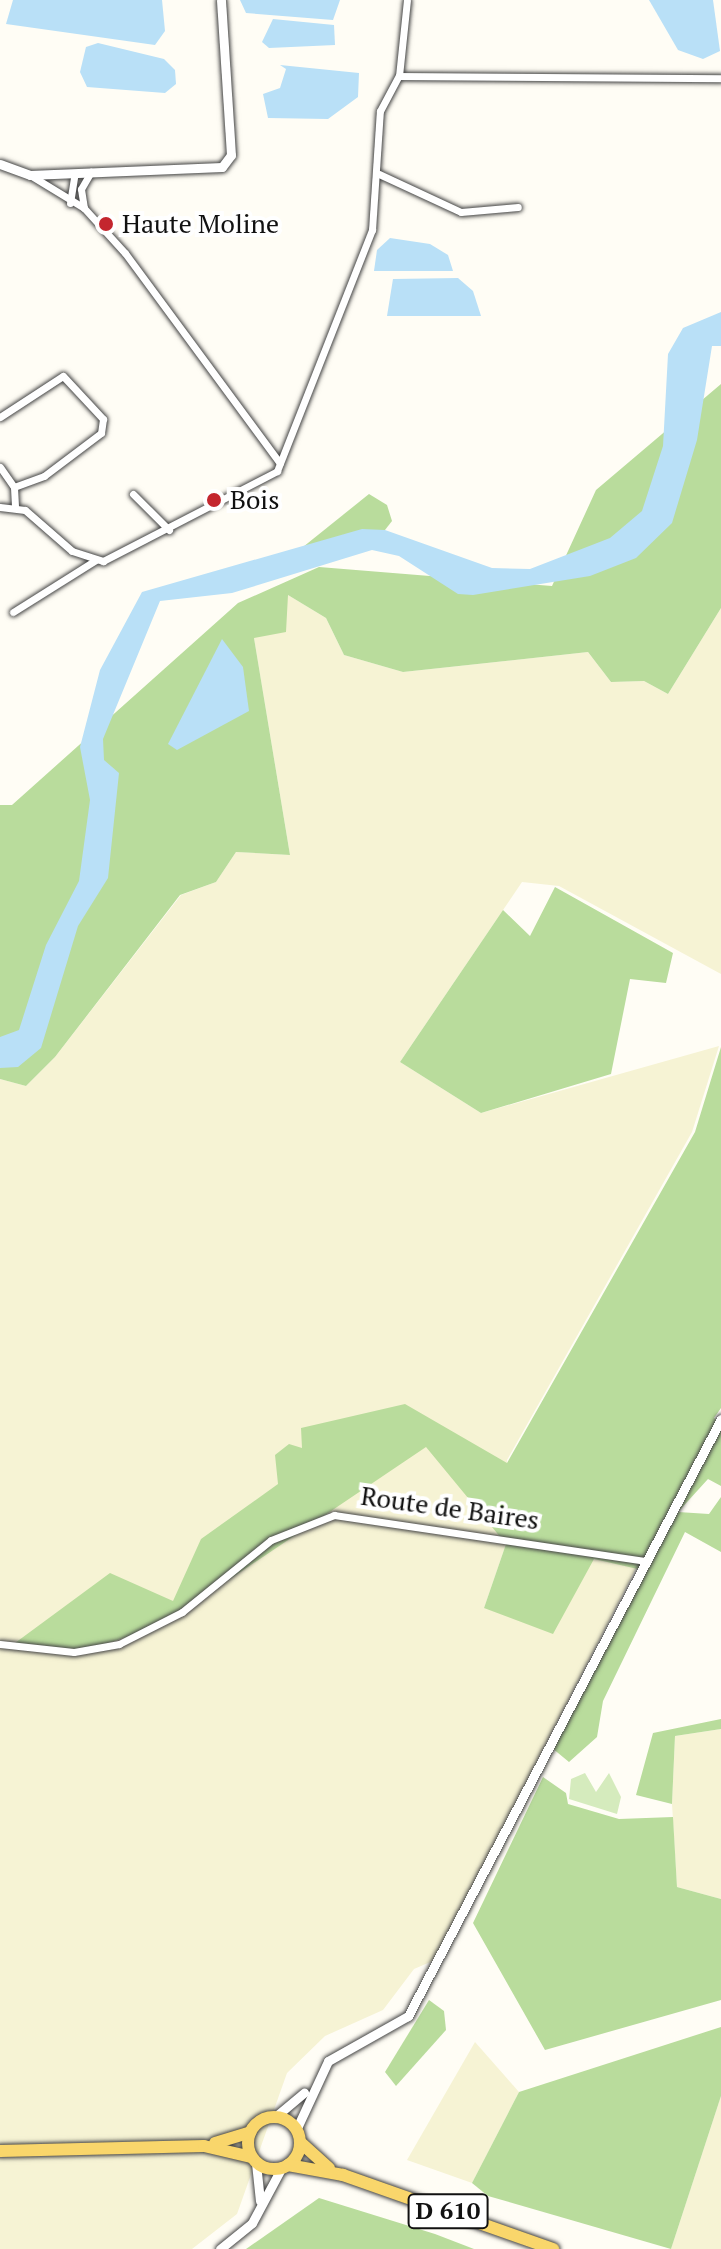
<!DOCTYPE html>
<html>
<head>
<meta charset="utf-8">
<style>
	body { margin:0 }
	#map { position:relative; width:721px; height:2249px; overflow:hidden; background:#fffdf5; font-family:"PT Serif",serif }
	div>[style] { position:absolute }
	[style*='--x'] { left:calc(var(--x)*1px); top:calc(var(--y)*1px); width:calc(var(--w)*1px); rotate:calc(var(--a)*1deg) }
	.farmland>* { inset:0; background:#f6f3d4 }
	.green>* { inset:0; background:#d5ebbd }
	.forest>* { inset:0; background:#b9dc9c }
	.water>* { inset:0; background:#b9e0f7 }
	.roads { filter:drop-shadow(0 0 2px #444) drop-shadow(0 0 2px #444) }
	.minor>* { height:7px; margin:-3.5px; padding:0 3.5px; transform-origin:3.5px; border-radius:3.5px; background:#fff }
	.tertiary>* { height:9px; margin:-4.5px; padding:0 4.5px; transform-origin:4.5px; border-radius:4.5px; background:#fff }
	.primary>* { height:12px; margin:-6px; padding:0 6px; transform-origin:6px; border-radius:6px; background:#f9d66b }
	.primary>.ring { margin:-6px; padding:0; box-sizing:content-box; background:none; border:12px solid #f9d66b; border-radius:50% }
	.dots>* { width:22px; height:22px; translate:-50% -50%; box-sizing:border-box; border:4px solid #fff; border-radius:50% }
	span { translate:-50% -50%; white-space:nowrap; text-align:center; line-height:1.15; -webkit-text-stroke:8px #fff; paint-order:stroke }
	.shield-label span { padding:2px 6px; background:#fff; border:2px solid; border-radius:6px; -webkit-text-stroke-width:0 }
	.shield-label { font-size:24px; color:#111; font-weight:700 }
	.poi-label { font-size:26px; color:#111 }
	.left { translate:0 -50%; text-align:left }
	.street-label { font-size:26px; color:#111 }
</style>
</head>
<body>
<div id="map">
	<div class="farmland">
		<div style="clip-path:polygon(288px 595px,326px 618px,344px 655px,403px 672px,588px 652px,611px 682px,644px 681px,668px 694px,721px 608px,721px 974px,559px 886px,522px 882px,400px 1062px,481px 1113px,719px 1046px,692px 1132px,507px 1460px,506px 1544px,484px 1608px,595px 1559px,636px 1568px,435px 1960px,414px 1969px,383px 2010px,325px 2036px,287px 2073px,237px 2214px,192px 2249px,0 2249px,0 1079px,26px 1086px,55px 1057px,181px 895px,216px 882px,236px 852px,290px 855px,254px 638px)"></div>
		<div style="clip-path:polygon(721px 1729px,721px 1899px,677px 1887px,672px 1804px,675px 1736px)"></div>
		<div style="clip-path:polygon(475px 2042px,519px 2092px,472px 2183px,407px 2160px)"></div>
		<div style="clip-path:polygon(721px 2096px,721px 2249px,671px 2249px)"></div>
	</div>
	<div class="green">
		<div style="clip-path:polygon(585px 1773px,596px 1792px,609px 1773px,621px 1797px,617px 1814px,569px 1799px,571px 1779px)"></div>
	</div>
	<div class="forest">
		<div style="clip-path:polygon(721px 384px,721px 608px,668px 694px,644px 681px,611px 682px,588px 652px,403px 672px,344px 655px,326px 618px,288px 595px,286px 632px,254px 638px,290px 855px,236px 852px,216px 882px,180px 895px,55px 1057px,26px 1086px,0 1079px,0 805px,12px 805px,238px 603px,319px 567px,552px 586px,596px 490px)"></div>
		<div style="clip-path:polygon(369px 494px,387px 505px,392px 521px,385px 530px,303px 547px)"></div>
		<div style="clip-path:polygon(555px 887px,673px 953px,666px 983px,630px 979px,611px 1074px,481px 1113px,400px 1062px,503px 910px,530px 936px)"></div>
		<div style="clip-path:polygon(721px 1047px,721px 1408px,714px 1418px,721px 1423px,721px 1486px,708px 1479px,678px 1512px,709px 1514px,721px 1497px,721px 1552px,685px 1532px,603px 1701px,597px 1737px,569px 1762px,552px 1748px,642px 1570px,594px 1559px,553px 1634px,484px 1608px,506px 1544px,426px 1447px,162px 1625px,85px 1651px,15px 1643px,110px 1573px,173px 1601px,201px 1539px,278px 1484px,275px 1455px,289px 1444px,302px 1448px,301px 1428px,405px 1404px,507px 1463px,695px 1132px)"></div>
		<div style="clip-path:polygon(721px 1719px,721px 1729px,675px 1736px,672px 1804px,636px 1795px,653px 1733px)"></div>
		<div style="clip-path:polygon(543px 1777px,566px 1793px,568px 1804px,619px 1819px,673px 1817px,677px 1887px,721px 1899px,721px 2000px,545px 2050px,473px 1923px)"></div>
		<div style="clip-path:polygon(429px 2000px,444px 2011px,446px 2030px,396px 2086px,385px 2072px)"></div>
		<div style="clip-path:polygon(721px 2027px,721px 2096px,671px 2249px,488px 2196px,472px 2183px,519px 2092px)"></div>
		<div style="clip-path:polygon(319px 2198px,435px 2234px,474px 2249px,246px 2249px)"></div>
	</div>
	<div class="water">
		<div style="clip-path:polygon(13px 0,162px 0,165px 31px,155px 45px,6px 24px)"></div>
		<div style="clip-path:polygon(240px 0,340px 0,333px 20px,246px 13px)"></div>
		<div style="clip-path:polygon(649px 0,713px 0,720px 51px,703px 59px,678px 50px)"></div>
		<div style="clip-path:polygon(273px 19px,334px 25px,335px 45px,269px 48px,262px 42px)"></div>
		<div style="clip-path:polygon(98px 43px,164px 59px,175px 70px,176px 84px,165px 93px,87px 87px,80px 72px,86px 47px)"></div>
		<div style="clip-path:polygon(280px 65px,359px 73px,358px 97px,328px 119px,268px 118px,263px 94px,280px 88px,286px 69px)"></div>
		<div style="clip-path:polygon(390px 238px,430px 244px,448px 255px,453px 271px,374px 271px,377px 250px)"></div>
		<div style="clip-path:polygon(458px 278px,473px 291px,481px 316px,387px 316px,393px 279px)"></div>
		<div style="clip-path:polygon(721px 312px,721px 346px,712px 346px,697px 440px,672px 523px,636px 558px,590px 576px,473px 595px,458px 594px,399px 556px,372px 550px,232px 593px,160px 601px,103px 739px,104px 760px,119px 773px,108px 878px,78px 926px,41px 1048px,18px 1067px,0 1068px,0 1037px,19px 1030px,46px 945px,79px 881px,90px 800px,80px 747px,100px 670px,142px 592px,362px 529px,385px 530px,492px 568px,530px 569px,610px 538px,642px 511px,663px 446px,668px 354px,683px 328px)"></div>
		<div style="clip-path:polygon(222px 639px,243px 667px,249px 711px,177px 750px,168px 744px)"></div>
	</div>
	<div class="roads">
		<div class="minor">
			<div style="--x:399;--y:76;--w:322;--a:0.4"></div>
			<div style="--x:379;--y:174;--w:90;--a:24.9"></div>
			<div style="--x:461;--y:212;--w:57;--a:-5"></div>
			<div style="--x:30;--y:175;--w:63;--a:31.4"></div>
			<div style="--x:84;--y:208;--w:61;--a:47.7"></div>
			<div style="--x:125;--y:253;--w:261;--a:53.6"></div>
			<div style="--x:70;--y:203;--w:30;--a:-81"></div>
			<div style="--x:84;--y:208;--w:19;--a:-99"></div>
			<div style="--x:81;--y:189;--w:20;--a:-60"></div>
			<div style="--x:0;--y:417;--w:75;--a:-33.1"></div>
			<div style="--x:63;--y:376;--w:59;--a:47.1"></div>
			<div style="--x:103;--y:419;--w:14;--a:98"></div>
			<div style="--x:101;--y:433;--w:71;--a:143"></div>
			<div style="--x:44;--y:476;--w:32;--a:160"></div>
			<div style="--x:0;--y:467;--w:24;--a:55"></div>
			<div style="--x:14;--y:487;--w:19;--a:87"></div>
			<div style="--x:133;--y:494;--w:51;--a:45"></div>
			<div style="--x:0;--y:507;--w:25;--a:7"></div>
			<div style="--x:25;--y:510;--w:62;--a:41.1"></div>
			<div style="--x:72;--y:551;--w:33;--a:18"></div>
			<div style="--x:103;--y:561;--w:196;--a:-27.3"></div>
			<div style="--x:277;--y:471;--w:259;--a:-68.5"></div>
			<div style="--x:372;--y:230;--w:119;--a:-86.2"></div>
			<div style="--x:380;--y:111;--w:40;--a:-62"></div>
			<div style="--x:399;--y:76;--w:76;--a:-84"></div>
			<div style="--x:13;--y:612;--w:98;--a:-32.1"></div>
			<div style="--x:0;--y:1644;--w:74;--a:6.2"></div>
			<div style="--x:74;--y:1652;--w:46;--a:-10.1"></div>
			<div style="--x:119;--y:1644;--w:71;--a:-26.9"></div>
			<div style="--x:182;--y:1612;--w:114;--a:-39"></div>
			<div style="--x:271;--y:1540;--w:68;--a:-21.6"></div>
			<div style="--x:334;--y:1515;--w:314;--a:8.4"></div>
		</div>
		<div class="tertiary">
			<div style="--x:0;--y:164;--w:32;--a:20"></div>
			<div style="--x:30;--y:175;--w:192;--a:-2.4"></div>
			<div style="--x:222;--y:167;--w:15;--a:-53"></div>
			<div style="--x:231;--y:155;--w:155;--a:-93.7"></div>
			<div style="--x:275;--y:2117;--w:38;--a:-40"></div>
			<div style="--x:296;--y:2130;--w:76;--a:-65.1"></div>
			<div style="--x:328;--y:2061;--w:92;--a:-29.4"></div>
			<div style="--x:408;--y:2016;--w:674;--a:-62.33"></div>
			<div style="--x:256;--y:2163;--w:38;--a:84"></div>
			<div style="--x:220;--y:2249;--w:41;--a:-39.1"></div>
			<div style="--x:252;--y:2223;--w:61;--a:-61.8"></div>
		</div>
		<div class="primary">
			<div class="ring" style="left:248px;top:2117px;width:40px;height:40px"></div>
			<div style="--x:300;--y:2142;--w:39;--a:42"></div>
			<div style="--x:215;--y:2143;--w:37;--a:-17"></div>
			<div style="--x:0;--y:2151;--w:204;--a:-1.4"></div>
			<div style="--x:204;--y:2146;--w:48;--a:13.2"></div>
			<div style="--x:288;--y:2165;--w:56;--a:10.3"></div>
			<div style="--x:343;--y:2175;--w:223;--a:19.4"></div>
		</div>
	</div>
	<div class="dots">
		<div style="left:106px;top:224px;background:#c4262e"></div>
		<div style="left:214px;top:500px;background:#c4262e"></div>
	</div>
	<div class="shield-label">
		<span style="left:448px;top:2211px">D 610</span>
	</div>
	<div class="poi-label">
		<span class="left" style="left:122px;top:224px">Haute Moline</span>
		<span class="left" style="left:230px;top:500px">Bois</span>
	</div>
	<div class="street-label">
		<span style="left:450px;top:1508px;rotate:8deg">Route de Baires</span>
	</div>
</div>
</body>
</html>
